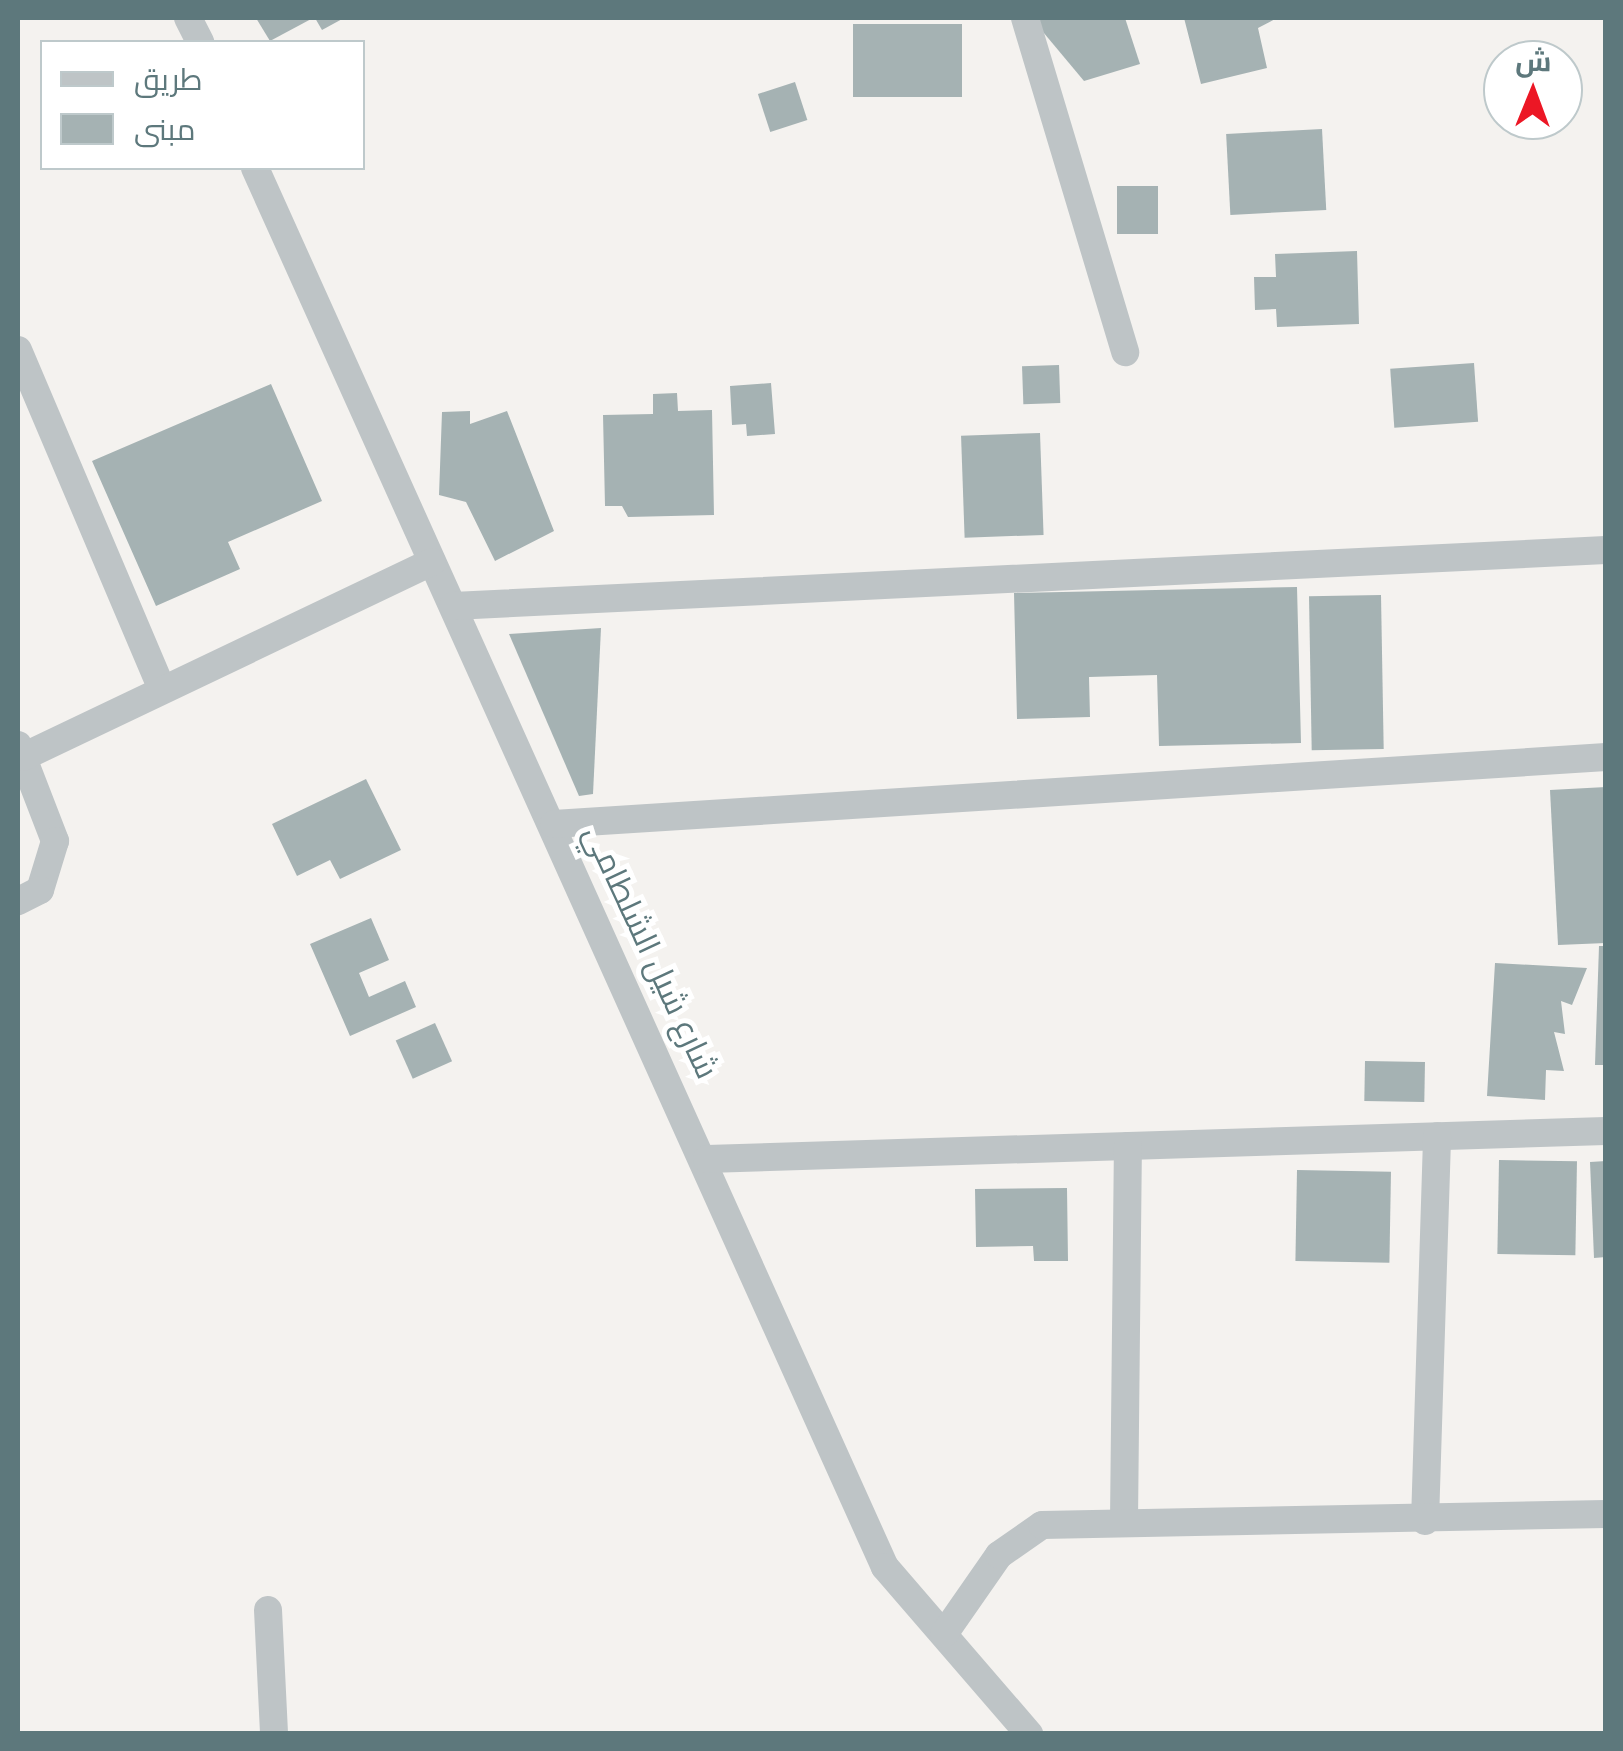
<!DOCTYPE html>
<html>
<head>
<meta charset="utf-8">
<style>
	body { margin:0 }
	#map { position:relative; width:1623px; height:1751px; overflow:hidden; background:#f4f2ef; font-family:Arial,Cairo,sans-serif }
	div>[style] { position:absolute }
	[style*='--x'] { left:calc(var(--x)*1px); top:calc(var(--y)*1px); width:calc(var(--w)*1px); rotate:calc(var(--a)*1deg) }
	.building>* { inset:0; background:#a5b2b3; transform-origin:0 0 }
	.street>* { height:28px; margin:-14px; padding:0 14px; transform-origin:14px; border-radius:14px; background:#bec4c6 }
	span { translate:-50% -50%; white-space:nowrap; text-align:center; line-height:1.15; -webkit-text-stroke:10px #fff; paint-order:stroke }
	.street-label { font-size:32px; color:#5d787c }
	.frame { position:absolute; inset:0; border:20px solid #5d787c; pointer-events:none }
	.legend { position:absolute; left:40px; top:40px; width:325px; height:130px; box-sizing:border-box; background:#fff; border:2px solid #bec9cb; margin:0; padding:12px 18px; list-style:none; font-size:30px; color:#5d787c }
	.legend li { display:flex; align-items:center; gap:20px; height:50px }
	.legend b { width:50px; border:2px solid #bec9cb }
	.north { position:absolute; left:1483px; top:40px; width:100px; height:100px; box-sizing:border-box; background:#fff; border:2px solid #bec9cb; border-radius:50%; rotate:1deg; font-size:28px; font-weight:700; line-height:40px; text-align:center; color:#5d787c }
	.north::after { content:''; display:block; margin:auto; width:35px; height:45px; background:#ec1725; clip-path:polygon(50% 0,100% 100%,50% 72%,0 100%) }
</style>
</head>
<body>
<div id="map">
	<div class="building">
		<div style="clip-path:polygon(256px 18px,313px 18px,270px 41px)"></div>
		<div style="clip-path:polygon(315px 18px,344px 18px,322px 30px)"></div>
		<div style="clip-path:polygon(1043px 18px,1125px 18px,1140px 64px,1084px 81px,1033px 20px)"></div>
		<div style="clip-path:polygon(1184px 18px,1277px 18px,1258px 28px,1267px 68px,1201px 84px)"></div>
		<div style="left:853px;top:24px;width:109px;height:73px"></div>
		<div style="left:795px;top:82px;width:40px;height:39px;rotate:72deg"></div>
		<div style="left:1322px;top:129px;width:81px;height:96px;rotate:87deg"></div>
		<div style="left:1117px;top:186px;width:41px;height:48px"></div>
		<div style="clip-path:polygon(1357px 251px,1359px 324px,1277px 327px,1276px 309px,1255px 310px,1254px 277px,1276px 277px,1275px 254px)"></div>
		<div style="left:1474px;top:363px;width:59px;height:84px;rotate:86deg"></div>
		<div style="left:1059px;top:365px;width:38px;height:37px;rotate:88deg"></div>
		<div style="clip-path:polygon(771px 383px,775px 434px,747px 436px,746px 424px,732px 425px,730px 386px)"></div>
		<div style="clip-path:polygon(271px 384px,322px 501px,228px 542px,240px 569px,156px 606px,92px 461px)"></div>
		<div style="clip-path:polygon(677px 393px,678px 411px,712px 410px,714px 515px,628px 517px,622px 506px,605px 506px,603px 415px,653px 414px,653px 394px)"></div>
		<div style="clip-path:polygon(470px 411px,470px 424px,507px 411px,554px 531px,495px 561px,466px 502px,439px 495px,442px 412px)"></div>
		<div style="left:1040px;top:433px;width:102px;height:79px;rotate:88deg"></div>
		<div style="clip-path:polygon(1297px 587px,1301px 743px,1159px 746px,1157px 675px,1089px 677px,1090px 717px,1017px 719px,1014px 593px)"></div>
		<div style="left:1381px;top:595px;width:154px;height:72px;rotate:89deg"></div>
		<div style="clip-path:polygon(601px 628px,593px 794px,579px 796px,509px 634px)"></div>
		<div style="clip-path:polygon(366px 779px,401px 850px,340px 879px,330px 860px,297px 876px,272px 824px)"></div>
		<div style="clip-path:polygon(1606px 787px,1606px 943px,1558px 945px,1550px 790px)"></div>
		<div style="clip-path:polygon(371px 918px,389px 960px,359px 973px,369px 997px,405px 981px,416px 1007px,350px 1036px,310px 944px)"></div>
		<div style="clip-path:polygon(1599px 946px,1606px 946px,1606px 1065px,1595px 1065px)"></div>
		<div style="clip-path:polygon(1495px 963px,1587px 968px,1572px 1005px,1561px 1001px,1565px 1034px,1554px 1032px,1564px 1071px,1546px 1070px,1545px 1100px,1487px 1096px)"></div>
		<div style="left:435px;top:1023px;width:42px;height:43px;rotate:66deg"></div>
		<div style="left:1365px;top:1061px;width:60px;height:40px;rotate:1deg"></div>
		<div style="left:1499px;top:1160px;width:78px;height:94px;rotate:1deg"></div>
		<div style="clip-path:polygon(1606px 1161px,1606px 1257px,1594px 1258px,1590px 1162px)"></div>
		<div style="left:1297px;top:1170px;width:94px;height:91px;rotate:1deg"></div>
		<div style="clip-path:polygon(1067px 1188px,1068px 1261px,1034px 1261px,1033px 1246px,976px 1247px,975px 1189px)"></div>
	</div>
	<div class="street">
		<div style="--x:188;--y:18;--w:27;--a:63"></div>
		<div style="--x:1025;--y:18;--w:349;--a:73.3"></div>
		<div style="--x:255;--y:168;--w:1534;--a:65.76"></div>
		<div style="--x:885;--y:1567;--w:221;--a:49.2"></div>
		<div style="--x:18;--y:350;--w:369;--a:67"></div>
		<div style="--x:453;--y:606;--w:1154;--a:-2.78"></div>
		<div style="--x:18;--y:745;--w:103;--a:68.9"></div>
		<div style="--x:55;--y:841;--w:51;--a:107"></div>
		<div style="--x:40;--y:890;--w:25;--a:153"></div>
		<div style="--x:23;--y:757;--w:453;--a:-25.5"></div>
		<div style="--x:554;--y:824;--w:1054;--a:-3.64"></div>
		<div style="--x:707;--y:1159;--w:899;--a:-1.78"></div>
		<div style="--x:1124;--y:1521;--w:375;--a:-89.4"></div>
		<div style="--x:1425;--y:1521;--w:385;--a:-88.2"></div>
		<div style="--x:268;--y:1610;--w:124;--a:87.2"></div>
		<div style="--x:944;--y:1634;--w:96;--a:-55.2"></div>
		<div style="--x:999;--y:1555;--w:52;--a:-34.9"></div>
		<div style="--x:1042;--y:1525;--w:564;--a:-1.12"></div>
	</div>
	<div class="street-label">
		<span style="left:651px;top:952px;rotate:65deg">شارع شيل الشلطامي</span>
	</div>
	<div class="frame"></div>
	<ul class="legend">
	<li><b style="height:12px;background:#bec4c6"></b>طريق</li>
	<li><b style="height:28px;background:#a5b2b3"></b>مبنى</li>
	</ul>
	<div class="north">ش</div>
</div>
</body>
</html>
